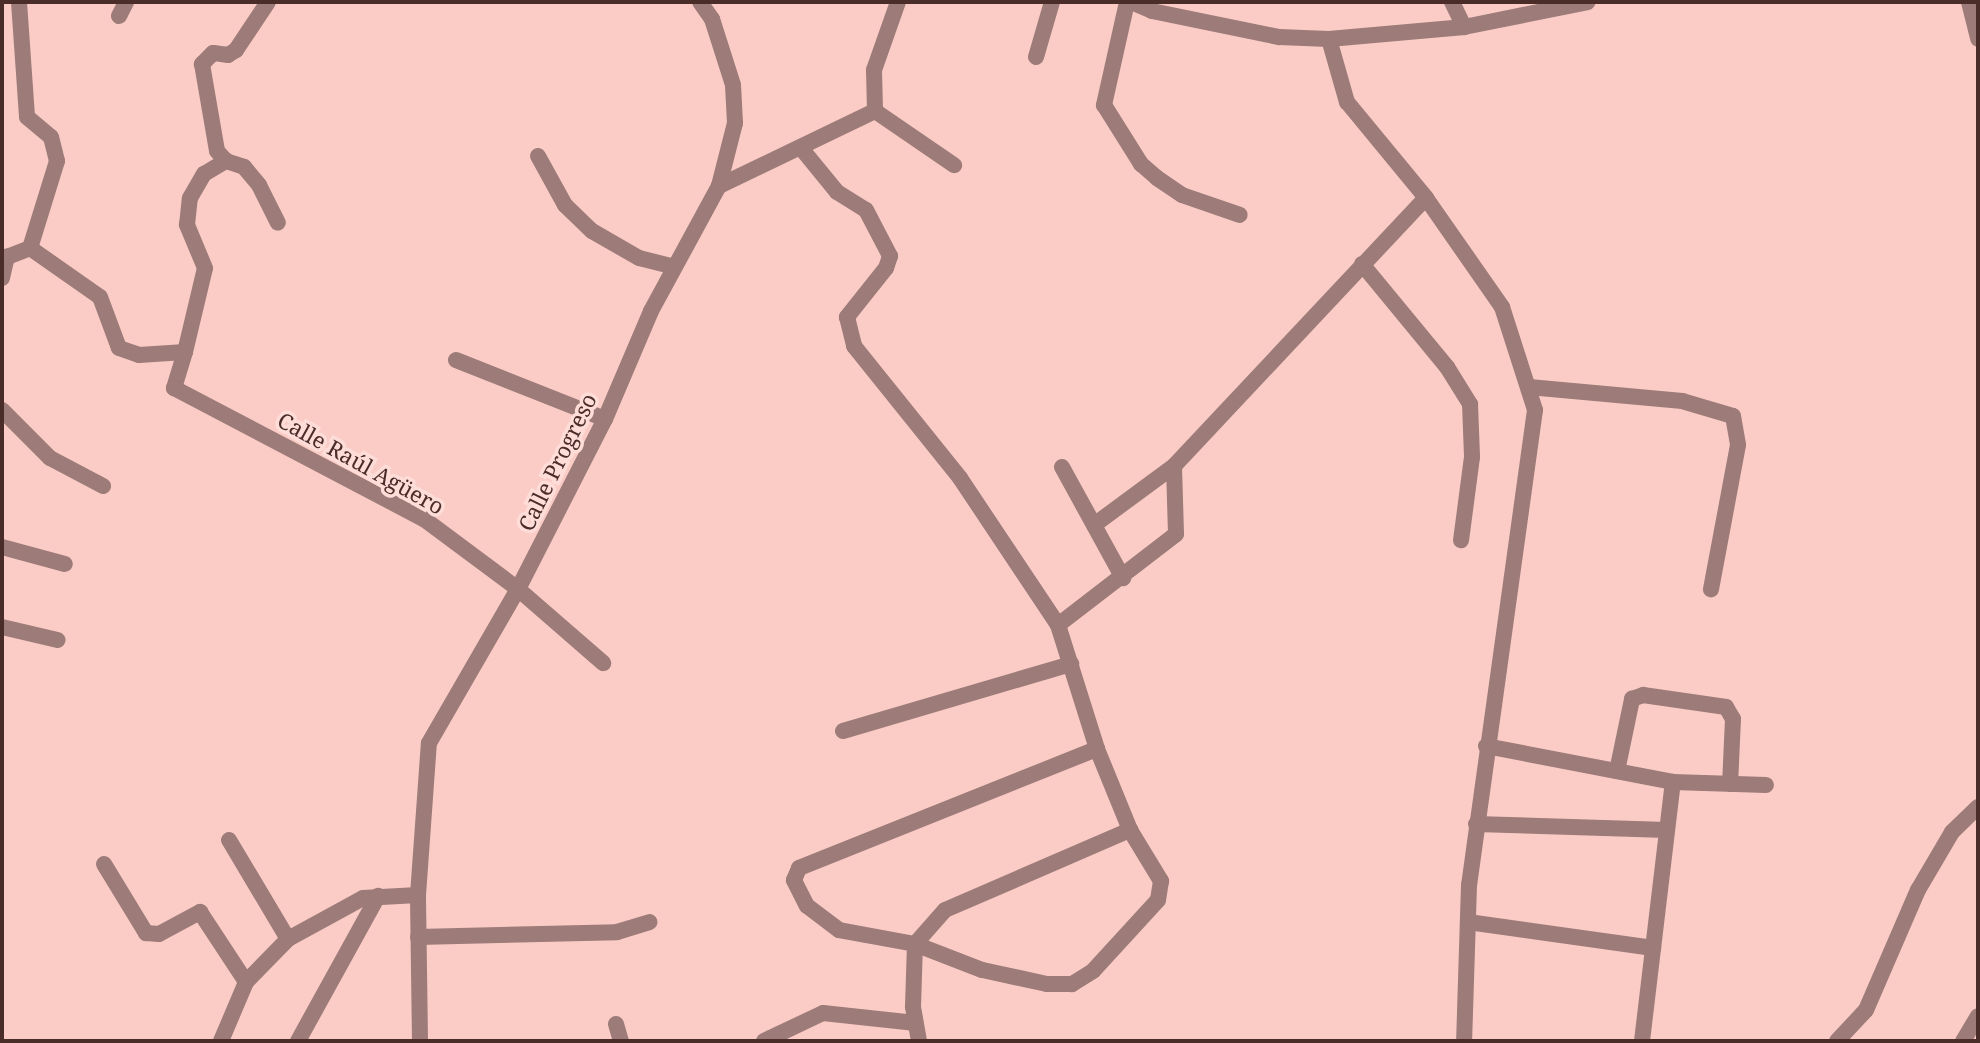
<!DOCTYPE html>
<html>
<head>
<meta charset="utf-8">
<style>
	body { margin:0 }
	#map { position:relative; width:1980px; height:1043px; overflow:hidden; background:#fbccc6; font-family:"Noto Serif",serif }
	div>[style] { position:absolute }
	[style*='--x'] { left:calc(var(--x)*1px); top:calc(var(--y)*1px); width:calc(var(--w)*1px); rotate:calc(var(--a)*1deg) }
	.minor>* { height:16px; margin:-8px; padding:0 8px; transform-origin:8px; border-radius:8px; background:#9c7b78 }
	.tertiary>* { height:16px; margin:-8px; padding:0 8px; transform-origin:8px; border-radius:8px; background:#9c7b78 }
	span { translate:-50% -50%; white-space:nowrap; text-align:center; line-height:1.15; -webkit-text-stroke:7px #feddd9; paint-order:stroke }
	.street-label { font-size:22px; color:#4a2c29 }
	.frame { position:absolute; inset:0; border:4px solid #4a2c29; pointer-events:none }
</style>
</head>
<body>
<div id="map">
	<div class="minor">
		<div style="--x:19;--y:2;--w:115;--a:86"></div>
		<div style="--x:27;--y:117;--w:31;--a:40"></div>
		<div style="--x:51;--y:137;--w:25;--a:76"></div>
		<div style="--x:57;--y:161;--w:91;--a:107.2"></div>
		<div style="--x:268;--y:2;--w:58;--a:123.7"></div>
		<div style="--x:236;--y:50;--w:9;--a:148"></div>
		<div style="--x:228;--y:55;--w:15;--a:-172"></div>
		<div style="--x:213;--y:53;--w:16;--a:135"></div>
		<div style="--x:202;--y:64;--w:88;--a:80.2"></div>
		<div style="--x:217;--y:151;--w:13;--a:48"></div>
		<div style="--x:226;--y:161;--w:19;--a:18"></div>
		<div style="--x:244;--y:167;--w:23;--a:50"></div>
		<div style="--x:259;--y:185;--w:42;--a:63.4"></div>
		<div style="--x:700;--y:2;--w:21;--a:55"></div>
		<div style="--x:712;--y:19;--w:69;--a:72.3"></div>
		<div style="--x:733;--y:85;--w:38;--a:87"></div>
		<div style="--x:735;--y:123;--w:65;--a:104.3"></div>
		<div style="--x:1127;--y:2;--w:106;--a:102.6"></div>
		<div style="--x:1104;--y:105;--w:70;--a:57.9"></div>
		<div style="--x:1141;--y:164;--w:21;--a:41"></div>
		<div style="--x:1157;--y:178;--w:30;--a:34"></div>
		<div style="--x:1182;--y:195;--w:61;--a:19"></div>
		<div style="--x:1969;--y:2;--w:38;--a:76"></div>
		<div style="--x:119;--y:16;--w:16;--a:-63"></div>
		<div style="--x:1329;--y:39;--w:66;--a:74.1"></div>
		<div style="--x:1347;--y:102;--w:124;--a:50.5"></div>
		<div style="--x:1426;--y:198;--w:133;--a:55.1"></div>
		<div style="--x:1502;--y:307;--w:108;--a:72.2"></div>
		<div style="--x:1535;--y:410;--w:480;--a:97.9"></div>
		<div style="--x:1469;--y:885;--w:156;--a:91.8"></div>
		<div style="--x:1036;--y:57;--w:57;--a:-73.8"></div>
		<div style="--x:875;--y:111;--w:96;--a:34.4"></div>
		<div style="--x:801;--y:148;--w:57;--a:50.7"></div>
		<div style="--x:837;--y:192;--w:34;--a:32"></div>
		<div style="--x:866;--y:210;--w:52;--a:62.4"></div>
		<div style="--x:890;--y:256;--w:13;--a:108"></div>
		<div style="--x:886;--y:268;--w:63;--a:128.5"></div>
		<div style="--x:847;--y:317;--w:30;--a:76"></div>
		<div style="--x:854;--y:346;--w:169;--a:51.2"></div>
		<div style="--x:960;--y:478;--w:177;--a:56.3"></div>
		<div style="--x:1058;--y:625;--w:130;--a:72.5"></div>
		<div style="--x:1097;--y:749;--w:87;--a:67.8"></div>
		<div style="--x:1130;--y:830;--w:60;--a:58.7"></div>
		<div style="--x:1161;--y:881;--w:19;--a:99"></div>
		<div style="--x:1158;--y:900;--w:96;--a:132.5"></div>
		<div style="--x:1093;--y:971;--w:25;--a:148"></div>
		<div style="--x:1072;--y:984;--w:25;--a:180"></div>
		<div style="--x:1047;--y:984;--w:66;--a:-167.8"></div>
		<div style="--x:982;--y:970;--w:72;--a:-158.8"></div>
		<div style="--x:915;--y:944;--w:77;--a:-169.6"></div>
		<div style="--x:839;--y:930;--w:40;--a:-143"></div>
		<div style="--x:807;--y:906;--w:29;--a:-117"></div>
		<div style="--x:794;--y:880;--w:13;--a:-67"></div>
		<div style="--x:799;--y:868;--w:321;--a:-21.8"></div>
		<div style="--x:538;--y:156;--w:56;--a:61.1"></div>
		<div style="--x:565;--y:205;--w:37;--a:44"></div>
		<div style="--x:592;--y:231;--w:54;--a:29.9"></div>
		<div style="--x:639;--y:258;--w:36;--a:14"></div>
		<div style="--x:1362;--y:264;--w:134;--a:50.5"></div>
		<div style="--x:1447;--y:367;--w:44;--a:58.1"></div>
		<div style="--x:1470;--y:404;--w:53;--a:87.8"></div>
		<div style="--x:1472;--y:457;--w:84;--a:97.5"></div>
		<div style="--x:2;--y:278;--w:22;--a:-77"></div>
		<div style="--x:7;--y:257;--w:25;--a:-21"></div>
		<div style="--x:30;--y:248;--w:85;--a:35"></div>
		<div style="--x:100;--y:297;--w:54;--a:69.6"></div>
		<div style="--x:119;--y:348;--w:21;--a:19"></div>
		<div style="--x:139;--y:355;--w:46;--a:-3.7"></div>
		<div style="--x:185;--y:352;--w:86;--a:-76.6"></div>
		<div style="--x:205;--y:268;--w:47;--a:-112.7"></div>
		<div style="--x:187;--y:225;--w:27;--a:-84"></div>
		<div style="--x:190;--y:198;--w:28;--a:-60"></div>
		<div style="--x:204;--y:174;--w:26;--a:-31"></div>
		<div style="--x:185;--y:352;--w:38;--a:107"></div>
		<div style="--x:174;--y:388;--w:282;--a:27.7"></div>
		<div style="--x:424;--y:519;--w:117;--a:36.7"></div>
		<div style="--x:518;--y:589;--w:113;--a:41"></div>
		<div style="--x:456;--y:360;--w:160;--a:21.6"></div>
		<div style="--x:1529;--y:387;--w:154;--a:5.2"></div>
		<div style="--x:1682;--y:401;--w:53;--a:16.4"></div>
		<div style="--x:1733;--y:416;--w:29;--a:80"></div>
		<div style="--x:1738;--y:445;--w:147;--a:100.6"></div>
		<div style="--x:2;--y:410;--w:68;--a:45"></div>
		<div style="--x:50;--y:458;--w:60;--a:27.8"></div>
		<div style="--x:1062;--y:467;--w:127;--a:61.2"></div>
		<div style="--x:1094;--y:525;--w:99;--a:-36.4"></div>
		<div style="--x:2;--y:547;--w:65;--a:15.1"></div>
		<div style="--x:1058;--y:625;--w:149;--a:-37.6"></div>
		<div style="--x:1176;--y:534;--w:68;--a:-91.7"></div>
		<div style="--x:1174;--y:466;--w:368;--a:-46.8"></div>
		<div style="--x:2;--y:627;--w:57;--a:13.1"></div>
		<div style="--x:843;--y:731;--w:238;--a:-16.4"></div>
		<div style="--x:1486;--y:746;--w:190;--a:10.9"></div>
		<div style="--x:1673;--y:782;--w:93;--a:1.8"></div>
		<div style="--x:1617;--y:771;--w:74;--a:-78.2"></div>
		<div style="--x:1632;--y:699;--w:12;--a:-20"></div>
		<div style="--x:1643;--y:695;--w:84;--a:8.2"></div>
		<div style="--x:1726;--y:707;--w:14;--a:60"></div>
		<div style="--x:1733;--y:719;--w:65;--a:92.6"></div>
		<div style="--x:1476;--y:824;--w:191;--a:1.8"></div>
		<div style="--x:229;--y:840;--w:115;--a:59.2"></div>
		<div style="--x:104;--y:864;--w:81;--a:58.7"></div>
		<div style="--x:146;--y:933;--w:13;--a:4"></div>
		<div style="--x:159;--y:934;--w:47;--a:-28.2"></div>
		<div style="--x:200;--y:912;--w:84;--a:56.7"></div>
		<div style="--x:1468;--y:922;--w:187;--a:8"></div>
		<div style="--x:418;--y:937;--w:199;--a:-1.4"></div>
		<div style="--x:617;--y:932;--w:34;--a:-17"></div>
		<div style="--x:616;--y:1024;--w:18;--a:74"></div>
		<div style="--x:221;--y:1041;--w:64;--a:-67"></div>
		<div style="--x:246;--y:982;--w:60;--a:-45.7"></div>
		<div style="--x:288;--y:939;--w:85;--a:-28.7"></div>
		<div style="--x:363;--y:898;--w:55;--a:-3.1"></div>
		<div style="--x:298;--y:1041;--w:166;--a:-61.1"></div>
		<div style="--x:420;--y:1041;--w:146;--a:-90.8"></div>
		<div style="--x:418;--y:895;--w:152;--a:-85.9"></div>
		<div style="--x:429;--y:743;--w:178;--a:-60"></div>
		<div style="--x:518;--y:589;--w:191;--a:-62.9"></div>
		<div style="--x:605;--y:419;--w:117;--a:-66.9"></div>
		<div style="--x:651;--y:311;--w:142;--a:-61.5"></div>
		<div style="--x:719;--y:186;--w:173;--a:-25.7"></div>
		<div style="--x:875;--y:111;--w:41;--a:-91.4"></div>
		<div style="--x:874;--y:70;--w:72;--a:-70.6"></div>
		<div style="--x:764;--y:1041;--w:65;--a:-25.4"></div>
		<div style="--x:823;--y:1013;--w:93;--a:6.2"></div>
		<div style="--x:919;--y:1041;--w:35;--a:-100"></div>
		<div style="--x:913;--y:1007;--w:63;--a:-88.2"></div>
		<div style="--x:915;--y:944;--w:45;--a:-48.6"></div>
		<div style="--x:945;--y:910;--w:202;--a:-23.4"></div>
		<div style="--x:1642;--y:1041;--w:261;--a:-83.2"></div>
		<div style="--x:1837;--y:1041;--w:42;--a:-46.9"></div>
		<div style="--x:1866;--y:1010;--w:131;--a:-66.6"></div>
		<div style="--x:1918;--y:890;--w:67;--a:-59.6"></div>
		<div style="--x:1952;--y:832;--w:36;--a:-44"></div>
		<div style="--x:1963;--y:1041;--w:29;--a:-59"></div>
	</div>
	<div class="tertiary">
		<div style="--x:1131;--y:2;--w:23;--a:23"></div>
		<div style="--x:1152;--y:11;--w:130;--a:11.6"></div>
		<div style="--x:1279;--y:37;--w:50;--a:2.3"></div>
		<div style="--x:1329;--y:39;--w:136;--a:-5.1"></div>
		<div style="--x:1464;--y:27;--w:126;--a:-11.4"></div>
		<div style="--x:1452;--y:2;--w:28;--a:64"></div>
	</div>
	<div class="street-label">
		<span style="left:557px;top:462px;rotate:-64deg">Calle Progreso</span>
		<span style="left:361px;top:463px;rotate:29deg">Calle Raúl Agüero</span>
	</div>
	<div class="frame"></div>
</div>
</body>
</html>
